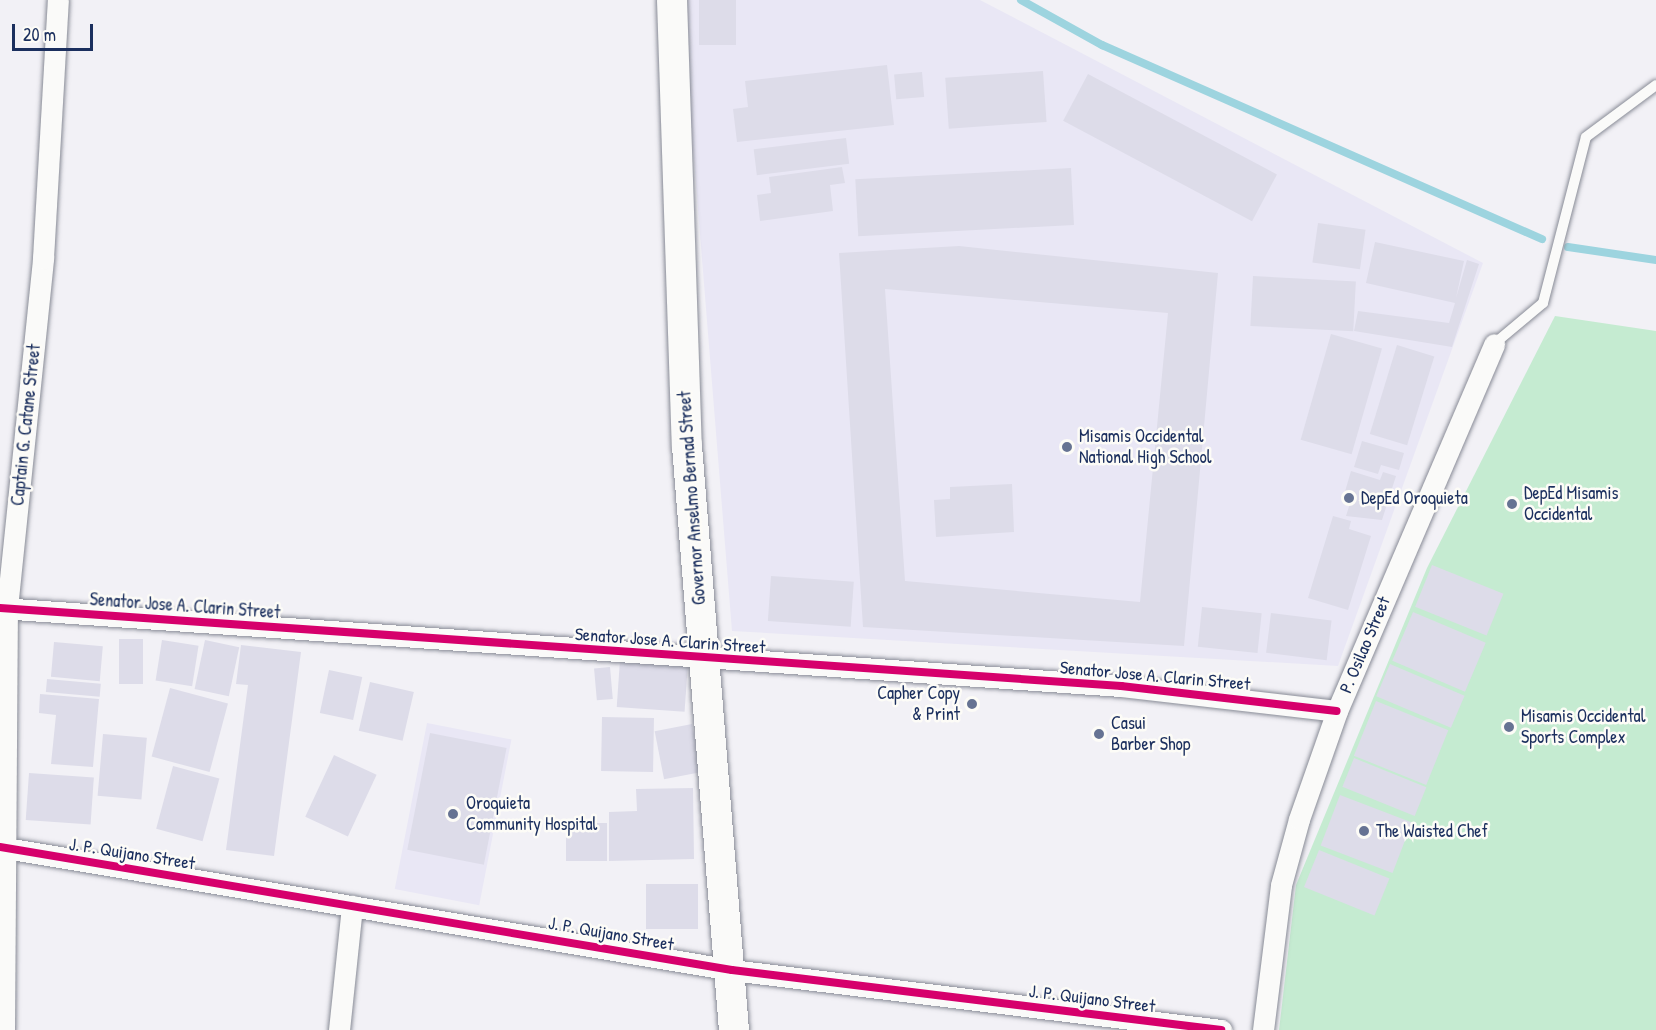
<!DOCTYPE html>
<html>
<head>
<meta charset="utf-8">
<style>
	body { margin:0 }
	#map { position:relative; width:1656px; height:1030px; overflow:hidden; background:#f2f1f6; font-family:"Patrick Hand",sans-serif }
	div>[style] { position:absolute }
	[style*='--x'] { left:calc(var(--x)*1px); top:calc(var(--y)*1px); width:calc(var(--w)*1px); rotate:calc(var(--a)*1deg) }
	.built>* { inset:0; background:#e9e7f5; transform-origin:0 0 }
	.green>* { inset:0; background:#c5ebd1 }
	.stream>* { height:8px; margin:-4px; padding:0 4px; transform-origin:4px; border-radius:4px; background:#9dd4df }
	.building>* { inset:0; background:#dddce9; transform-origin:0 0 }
	.roads { filter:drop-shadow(0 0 2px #888b96) drop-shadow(0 0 2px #888b96) }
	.service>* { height:10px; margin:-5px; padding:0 5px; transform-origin:5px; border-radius:5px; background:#fafaf9 }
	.minor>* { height:21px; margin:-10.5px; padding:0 10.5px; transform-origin:10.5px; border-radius:10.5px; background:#fafaf9 }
	.secondary>* { height:30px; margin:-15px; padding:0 15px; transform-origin:15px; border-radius:15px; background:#fafaf9 }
	.cycleway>* { height:8px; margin:-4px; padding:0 4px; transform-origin:4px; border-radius:4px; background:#d6006c }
	.dots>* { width:16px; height:16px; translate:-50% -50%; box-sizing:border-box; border:3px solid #fdfcf7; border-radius:50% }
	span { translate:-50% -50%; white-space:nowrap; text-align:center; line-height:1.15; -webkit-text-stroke:5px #fdfcf7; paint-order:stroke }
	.street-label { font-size:18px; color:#1b2f5e }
	.poi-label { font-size:18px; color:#1b2f5e }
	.left { translate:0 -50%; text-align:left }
	.right { translate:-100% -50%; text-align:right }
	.scale { position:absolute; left:12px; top:24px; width:81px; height:27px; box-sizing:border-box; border:3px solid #1b2f5e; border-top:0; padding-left:8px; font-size:18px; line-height:21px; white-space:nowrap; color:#1b2f5e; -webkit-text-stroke:4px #fdfcf7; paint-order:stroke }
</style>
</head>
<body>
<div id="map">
	<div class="built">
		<div style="clip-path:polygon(688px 0,980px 0,1483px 263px,1338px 666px,732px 631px,683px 23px)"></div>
		<div style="left:427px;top:723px;width:86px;height:169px;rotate:11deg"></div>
	</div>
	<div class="green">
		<div style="clip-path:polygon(1555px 316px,1656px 331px,1656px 1030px,1279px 1030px,1296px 885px,1427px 568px)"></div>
	</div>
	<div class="stream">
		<div style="--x:1021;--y:0;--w:93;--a:29.1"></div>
		<div style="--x:1102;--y:45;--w:481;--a:23.8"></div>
		<div style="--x:1568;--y:247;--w:89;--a:8.4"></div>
	</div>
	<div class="building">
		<div style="left:699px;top:0;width:37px;height:45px"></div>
		<div style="clip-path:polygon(887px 65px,894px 125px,737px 142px,733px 109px,748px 107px,745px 81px)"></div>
		<div style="left:1043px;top:71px;width:51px;height:98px;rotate:86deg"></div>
		<div style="left:922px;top:72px;width:25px;height:28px;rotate:85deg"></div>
		<div style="left:1088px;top:74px;width:214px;height:53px;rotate:28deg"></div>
		<div style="left:846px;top:138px;width:26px;height:93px;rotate:83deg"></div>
		<div style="clip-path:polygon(842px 167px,845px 183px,830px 185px,833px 211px,760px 221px,757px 195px,771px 193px,769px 177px)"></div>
		<div style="left:1071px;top:168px;width:57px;height:216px;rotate:87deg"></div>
		<div style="left:1318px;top:223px;width:48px;height:40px;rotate:8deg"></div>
		<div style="clip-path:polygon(1375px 242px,1464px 261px,1456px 298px,1467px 260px,1479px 264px,1452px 347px,1354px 331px,1358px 311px,1449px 323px,1455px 303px,1366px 283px)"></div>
		<div style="clip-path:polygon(evenodd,959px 246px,1218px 273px,1184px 646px,863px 627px,839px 253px,959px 246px,885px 289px,1168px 313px,1140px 602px,905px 581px,885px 289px)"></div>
		<div style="left:1253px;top:276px;width:103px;height:50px;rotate:3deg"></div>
		<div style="left:1331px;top:334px;width:53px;height:110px;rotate:16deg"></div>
		<div style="left:1397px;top:345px;width:39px;height:93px;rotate:17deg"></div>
		<div style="clip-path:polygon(1362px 441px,1404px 453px,1399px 470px,1381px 465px,1378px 474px,1354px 467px)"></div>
		<div style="clip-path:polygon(1351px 471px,1380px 480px,1383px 472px,1396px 476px,1382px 520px,1346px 516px,1352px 497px,1344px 495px)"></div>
		<div style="clip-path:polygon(1012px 484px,1014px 532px,936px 537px,934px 500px,950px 499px,950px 487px)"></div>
		<div style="clip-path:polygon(1333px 516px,1351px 521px,1349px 529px,1371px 536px,1348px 610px,1308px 598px)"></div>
		<div style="left:1432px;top:565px;width:77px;height:45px;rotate:22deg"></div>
		<div style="left:771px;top:576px;width:83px;height:45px;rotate:4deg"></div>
		<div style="left:1202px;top:607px;width:60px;height:40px;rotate:6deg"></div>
		<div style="left:1413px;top:612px;width:79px;height:53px;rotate:23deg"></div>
		<div style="left:1271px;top:613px;width:61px;height:40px;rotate:7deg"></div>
		<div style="left:119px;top:639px;width:24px;height:45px"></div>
		<div style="left:162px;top:640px;width:37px;height:41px;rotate:9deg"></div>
		<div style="left:205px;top:640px;width:35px;height:50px;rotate:12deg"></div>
		<div style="left:54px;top:642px;width:49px;height:35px;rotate:5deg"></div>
		<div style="clip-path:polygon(241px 645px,301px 652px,274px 856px,226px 850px,248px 685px,236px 684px)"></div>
		<div style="left:620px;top:660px;width:68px;height:47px;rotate:4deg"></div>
		<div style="left:1390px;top:664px;width:81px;height:35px;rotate:23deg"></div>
		<div style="left:610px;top:667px;width:32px;height:16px;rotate:85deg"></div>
		<div style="left:329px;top:670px;width:34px;height:44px;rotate:12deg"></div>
		<div style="left:47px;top:679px;width:54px;height:13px;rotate:5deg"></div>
		<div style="left:370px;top:682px;width:45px;height:50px;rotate:13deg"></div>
		<div style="left:170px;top:688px;width:60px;height:71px;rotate:15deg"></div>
		<div style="clip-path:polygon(40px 694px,99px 699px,93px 767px,51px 764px,56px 715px,39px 713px)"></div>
		<div style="left:1376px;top:701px;width:78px;height:59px;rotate:22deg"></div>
		<div style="left:602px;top:717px;width:52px;height:54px;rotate:1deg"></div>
		<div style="left:692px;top:724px;width:49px;height:38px;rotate:79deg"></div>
		<div style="left:430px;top:733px;width:78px;height:119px;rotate:11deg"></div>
		<div style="left:103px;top:734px;width:44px;height:62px;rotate:5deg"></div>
		<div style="left:334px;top:755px;width:47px;height:68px;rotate:25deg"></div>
		<div style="left:1354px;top:758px;width:78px;height:31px;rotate:22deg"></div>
		<div style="left:173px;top:766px;width:48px;height:65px;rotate:15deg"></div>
		<div style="left:29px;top:773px;width:65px;height:47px;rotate:4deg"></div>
		<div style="clip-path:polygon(693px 788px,694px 859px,609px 861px,609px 812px,637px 811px,636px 789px)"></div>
		<div style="left:1340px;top:795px;width:77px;height:54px;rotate:21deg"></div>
		<div style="left:566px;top:823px;width:41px;height:38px"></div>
		<div style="left:1319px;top:850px;width:76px;height:40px;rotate:22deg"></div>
		<div style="left:646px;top:884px;width:52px;height:45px"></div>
	</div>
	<div class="roads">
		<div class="service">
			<div style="--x:1494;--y:344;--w:64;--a:-39.9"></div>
			<div style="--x:1543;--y:303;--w:171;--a:-75.5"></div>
			<div style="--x:1586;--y:137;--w:87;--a:-36.6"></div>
		</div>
		<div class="minor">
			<div style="--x:0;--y:608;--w:1124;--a:3.98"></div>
			<div style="--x:1121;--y:686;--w:217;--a:6.6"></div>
			<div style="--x:0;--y:847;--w:742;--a:9.54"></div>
			<div style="--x:732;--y:970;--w:493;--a:7"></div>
			<div style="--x:4;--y:1030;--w:422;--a:-89.6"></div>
			<div style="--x:7;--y:608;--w:352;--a:-84.1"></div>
			<div style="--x:43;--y:258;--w:258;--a:-86.7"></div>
			<div style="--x:339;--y:1030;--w:125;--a:-84"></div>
			<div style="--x:1263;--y:1030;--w:146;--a:-82.9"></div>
			<div style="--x:1281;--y:885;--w:68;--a:-74.7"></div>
			<div style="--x:1299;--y:819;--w:114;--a:-70.6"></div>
			<div style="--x:1337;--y:711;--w:399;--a:-66.8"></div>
		</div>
		<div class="secondary">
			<div style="--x:672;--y:0;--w:446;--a:88.1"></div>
			<div style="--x:687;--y:446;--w:586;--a:85.4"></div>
		</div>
	</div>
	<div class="cycleway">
		<div style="--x:0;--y:608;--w:1124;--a:3.98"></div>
		<div style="--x:1121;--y:686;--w:217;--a:6.6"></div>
		<div style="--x:0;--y:847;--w:742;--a:9.54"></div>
		<div style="--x:732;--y:970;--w:493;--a:7"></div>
	</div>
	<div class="dots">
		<div style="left:1067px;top:447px;background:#667393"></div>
		<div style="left:1349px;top:498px;background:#667393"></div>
		<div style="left:1512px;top:504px;background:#667393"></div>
		<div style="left:972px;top:704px;background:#667393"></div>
		<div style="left:1509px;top:727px;background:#667393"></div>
		<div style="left:1099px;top:734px;background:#667393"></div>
		<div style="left:453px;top:814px;background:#667393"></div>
		<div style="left:1364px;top:831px;background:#667393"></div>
	</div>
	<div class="street-label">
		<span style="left:26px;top:425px;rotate:-84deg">Captain G. Catane Street</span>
		<span style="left:692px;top:498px;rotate:-94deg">Governor Anselmo Bernad Street</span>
		<span style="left:185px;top:606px;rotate:4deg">Senator Jose A. Clarin Street</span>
		<span style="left:670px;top:641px;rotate:4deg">Senator Jose A. Clarin Street</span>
		<span style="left:1365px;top:645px;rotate:-67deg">P. Osilao Street</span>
		<span style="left:1155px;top:676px;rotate:5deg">Senator Jose A. Clarin Street</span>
		<span style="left:132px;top:854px;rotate:9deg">J. P. Quijano Street</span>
		<span style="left:611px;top:934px;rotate:10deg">J. P. Quijano Street</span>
		<span style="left:1092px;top:999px;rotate:7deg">J. P. Quijano Street</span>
	</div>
	<div class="poi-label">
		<span class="left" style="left:1079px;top:447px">Misamis Occidental<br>National High School</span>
		<span class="left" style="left:1524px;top:504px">DepEd Misamis<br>Occidental</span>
		<span class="left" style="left:1361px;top:498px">DepEd Oroquieta</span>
		<span class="right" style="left:960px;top:704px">Capher Copy<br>&amp; Print</span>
		<span class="left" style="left:1521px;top:727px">Misamis Occidental<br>Sports Complex</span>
		<span class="left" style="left:1111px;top:734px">Casui<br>Barber Shop</span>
		<span class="left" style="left:466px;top:814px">Oroquieta<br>Community Hospital</span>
		<span class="left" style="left:1376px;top:831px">The Waisted Chef</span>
	</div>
	<div class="scale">20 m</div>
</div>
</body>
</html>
